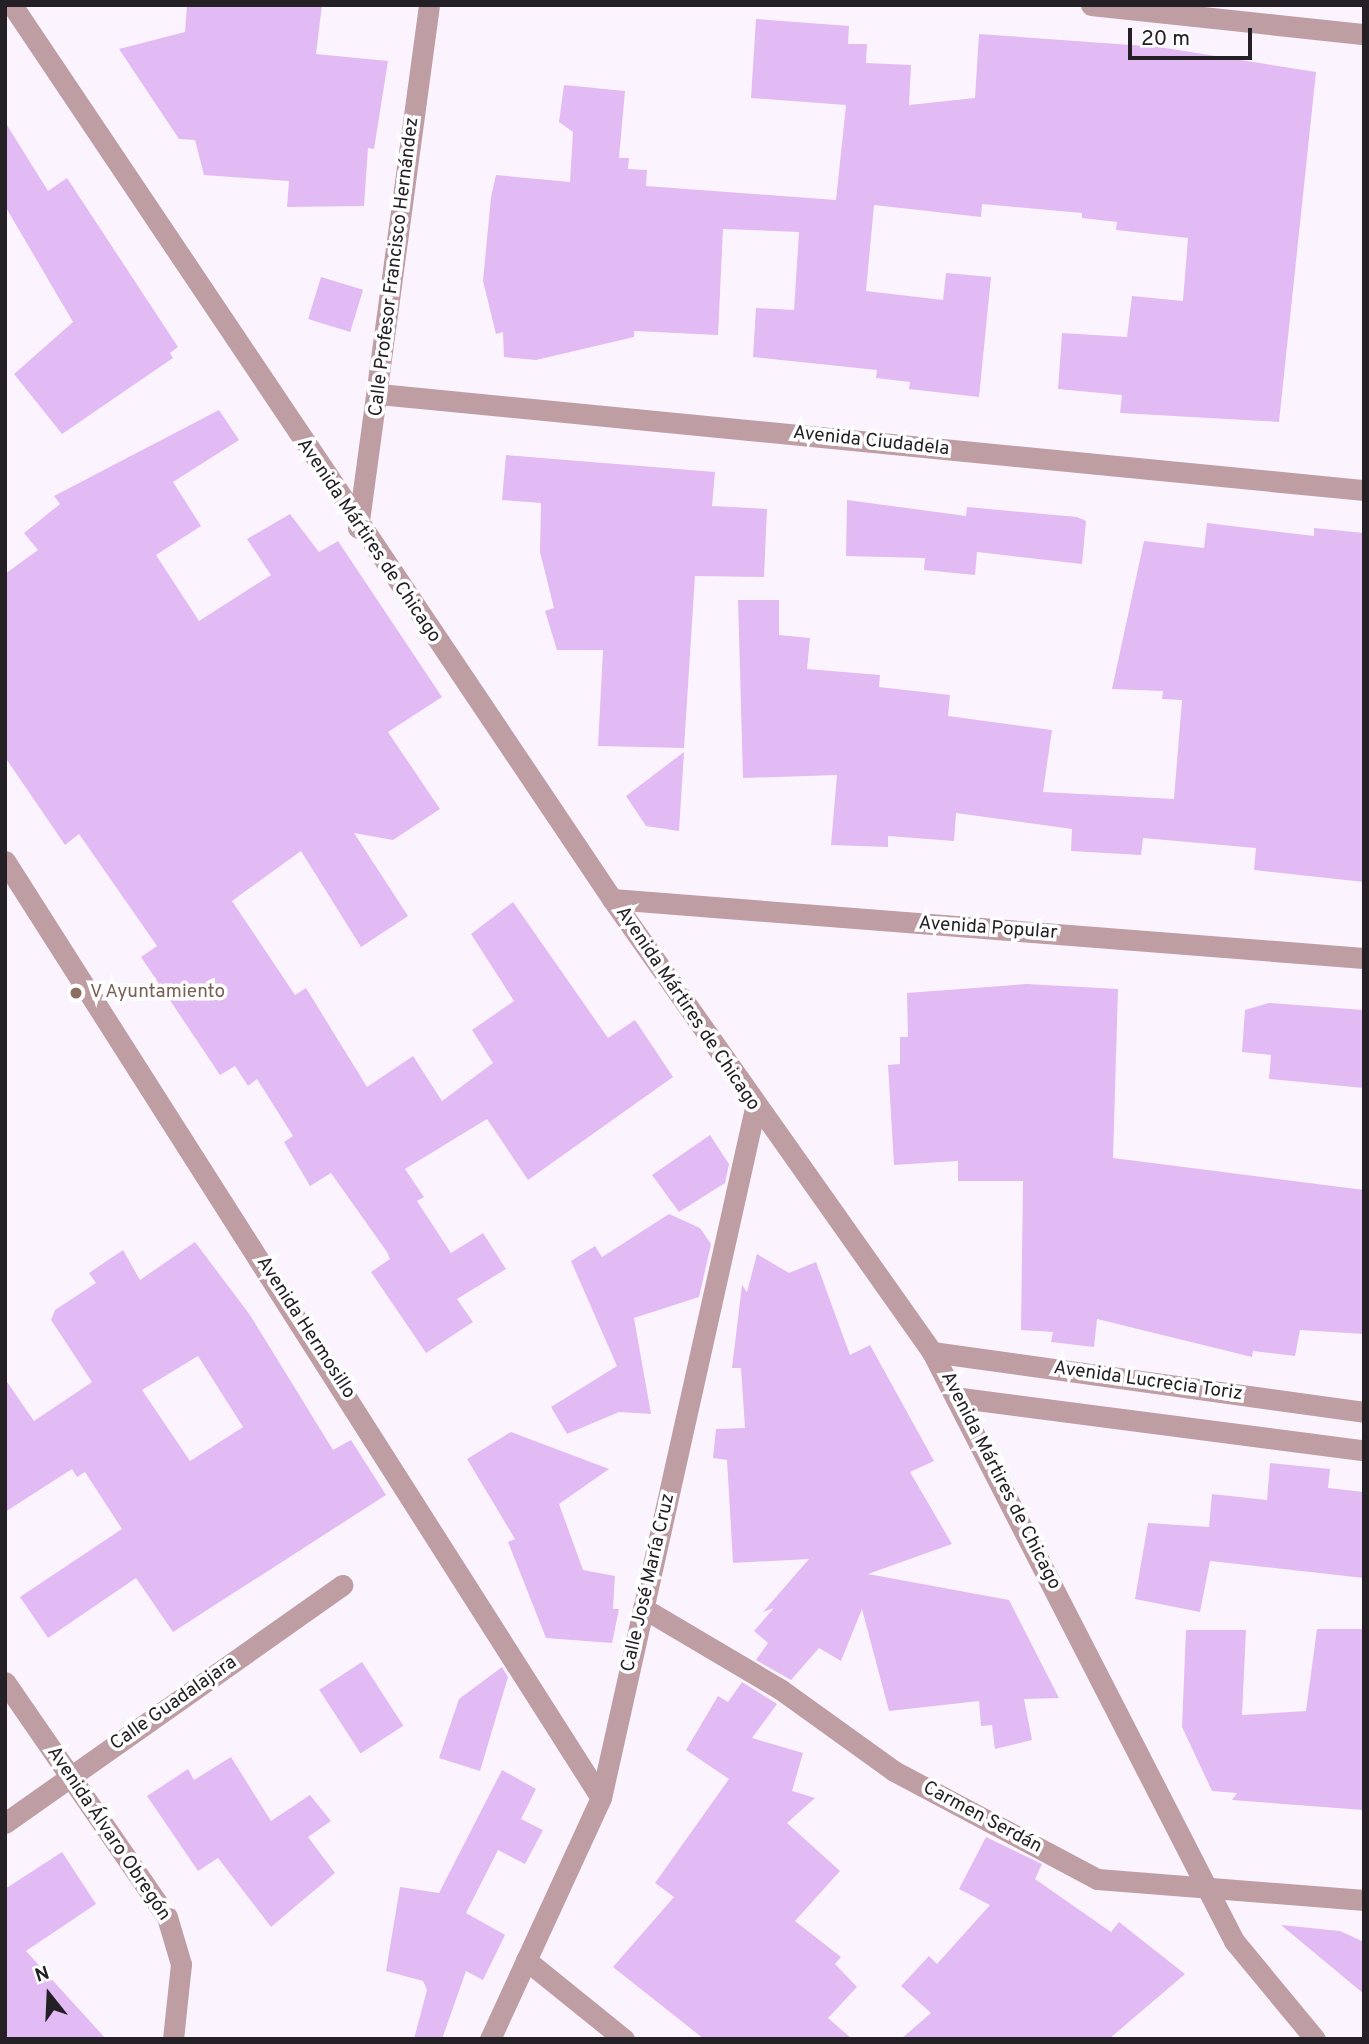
<!DOCTYPE html>
<html>
<head>
<meta charset="utf-8">
<style>
	body { margin:0 }
	#map { position:relative; width:1369px; height:2044px; overflow:hidden; background:#fbf4ff; font-family:Overpass,sans-serif }
	div>[style] { position:absolute }
	[style*='--x'] { left:calc(var(--x)*1px); top:calc(var(--y)*1px); width:calc(var(--w)*1px); rotate:calc(var(--a)*1deg) }
	.building>* { inset:0; background:#e2baf4; transform-origin:0 0 }
	.minor>* { height:21px; margin:-10.5px; padding:0 10.5px; transform-origin:10.5px; border-radius:10.5px; background:#be9da3 }
	.dots>* { width:19px; height:19px; translate:-50% -50%; box-sizing:border-box; border:4px solid #fff; border-radius:50% }
	span { translate:-50% -50%; white-space:nowrap; text-align:center; line-height:1.15; -webkit-text-stroke:7px #fff; paint-order:stroke }
	.street-label { font-size:19px; color:#242025 }
	.education-label { font-size:19px; color:#785e54 }
	.left { translate:0 -50%; text-align:left }
	.frame { position:absolute; inset:0; border:7px solid #242025; pointer-events:none }
	.north { position:absolute; left:14px; top:1960px; width:70px; height:70px; -webkit-text-stroke:5px #fff; paint-order:stroke; rotate:342deg; font-size:19px; font-weight:700; line-height:28px; text-align:center; color:#242025 }
	.north::after { content:''; display:block; margin:auto; width:24px; height:32px; background:#242025; clip-path:polygon(50% 0,100% 100%,50% 72%,0 100%) }
	.scale { position:absolute; left:1128px; top:28px; width:124px; height:32px; box-sizing:border-box; border:4px solid #242025; border-top:0; padding-left:9px; font-size:21px; line-height:24px; white-space:nowrap; color:#242025; -webkit-text-stroke:5px #fff; paint-order:stroke }
</style>
</head>
<body>
<div id="map">
	<div class="building">
		<div style="clip-path:polygon(187px 5px,322px 5px,316px 54px,388px 61px,374px 149px,368px 148px,364px 206px,287px 207px,289px 181px,204px 175px,195px 140px,179px 139px,119px 49px,185px 32px)"></div>
		<div style="clip-path:polygon(756px 19px,849px 26px,848px 44px,867px 44px,866px 63px,911px 65px,909px 105px,975px 98px,979px 34px,1159px 47px,1316px 72px,1279px 422px,1120px 413px,1122px 395px,1058px 389px,1062px 333px,1127px 337px,1132px 296px,1183px 301px,1188px 238px,1116px 230px,1117px 222px,1082px 218px,1082px 213px,982px 204px,981px 217px,874px 205px,866px 291px,943px 300px,946px 273px,991px 277px,979px 397px,909px 389px,910px 382px,876px 378px,877px 370px,753px 357px,756px 308px,794px 310px,799px 232px,723px 229px,718px 335px,634px 331px,634px 337px,536px 360px,504px 357px,503px 332px,496px 334px,483px 281px,491px 197px,496px 175px,570px 182px,573px 132px,559px 122px,564px 85px,625px 91px,619px 158px,629px 158px,628px 169px,647px 170px,646px 186px,836px 200px,846px 105px,751px 98px)"></div>
		<div style="clip-path:polygon(5px 122px,48px 191px,67px 178px,178px 347px,170px 353px,173px 358px,62px 434px,14px 374px,73px 322px,5px 206px)"></div>
		<div style="left:321px;top:277px;width:44px;height:44px;rotate:17deg"></div>
		<div style="clip-path:polygon(219px 410px,239px 440px,173px 482px,201px 526px,156px 555px,199px 621px,271px 575px,247px 539px,290px 514px,319px 552px,338px 541px,442px 697px,388px 732px,440px 809px,393px 840px,354px 833px,408px 916px,361px 947px,301px 851px,232px 901px,295px 995px,306px 988px,367px 1087px,413px 1056px,442px 1101px,493px 1063px,472px 1030px,514px 1001px,471px 934px,513px 902px,608px 1038px,635px 1020px,673px 1077px,528px 1180px,487px 1119px,405px 1169px,424px 1197px,417px 1201px,451px 1253px,483px 1233px,506px 1269px,457px 1299px,473px 1322px,426px 1353px,371px 1272px,390px 1259px,387px 1252px,331px 1173px,310px 1186px,284px 1142px,293px 1136px,257px 1079px,248px 1086px,235px 1066px,220px 1075px,141px 957px,157px 946px,79px 834px,65px 845px,5px 757px,5px 574px,38px 550px,24px 533px,60px 504px,54px 496px)"></div>
		<div style="clip-path:polygon(506px 455px,715px 472px,712px 506px,767px 509px,764px 577px,695px 576px,684px 748px,598px 746px,603px 650px,557px 650px,545px 611px,554px 608px,540px 552px,541px 503px,502px 500px)"></div>
		<div style="clip-path:polygon(847px 500px,966px 516px,967px 507px,1077px 517px,1086px 521px,1082px 564px,977px 552px,975px 575px,924px 570px,925px 558px,846px 556px)"></div>
		<div style="clip-path:polygon(1207px 523px,1314px 536px,1314px 528px,1364px 533px,1364px 882px,1254px 870px,1256px 848px,1143px 838px,1141px 855px,1071px 851px,1072px 829px,956px 813px,954px 841px,888px 836px,888px 847px,831px 845px,837px 775px,743px 778px,738px 600px,779px 600px,779px 635px,810px 638px,807px 669px,880px 675px,879px 687px,950px 695px,948px 716px,1052px 730px,1043px 792px,1174px 799px,1182px 700px,1162px 699px,1163px 691px,1112px 689px,1144px 541px,1204px 548px)"></div>
		<div style="clip-path:polygon(684px 752px,679px 831px,646px 826px,626px 796px)"></div>
		<div style="clip-path:polygon(1027px 984px,1118px 989px,1113px 1158px,1364px 1190px,1364px 1334px,1300px 1330px,1295px 1356px,1253px 1351px,1252px 1357px,1097px 1319px,1094px 1347px,1051px 1342px,1053px 1332px,1021px 1330px,1023px 1181px,958px 1181px,958px 1161px,894px 1165px,888px 1065px,900px 1064px,900px 1037px,908px 1037px,907px 993px)"></div>
		<div style="clip-path:polygon(1269px 1003px,1364px 1010px,1364px 1088px,1269px 1079px,1271px 1055px,1242px 1052px,1245px 1010px)"></div>
		<div style="clip-path:polygon(710px 1135px,729px 1164px,725px 1183px,679px 1212px,652px 1175px)"></div>
		<div style="clip-path:polygon(669px 1214px,700px 1228px,711px 1244px,699px 1297px,634px 1318px,651px 1414px,619px 1412px,567px 1434px,551px 1407px,617px 1366px,571px 1261px,595px 1246px,602px 1257px)"></div>
		<div style="clip-path:polygon(evenodd,195px 1242px,250px 1315px,333px 1450px,351px 1440px,386px 1495px,173px 1632px,136px 1578px,48px 1638px,20px 1597px,122px 1529px,85px 1472px,77px 1477px,72px 1469px,5px 1512px,5px 1379px,34px 1421px,92px 1382px,51px 1320px,55px 1310px,96px 1283px,89px 1273px,123px 1250px,140px 1280px,195px 1242px,198px 1356px,243px 1427px,190px 1461px,142px 1390px,198px 1356px)"></div>
		<div style="clip-path:polygon(757px 1254px,789px 1273px,816px 1262px,850px 1355px,870px 1345px,934px 1461px,910px 1472px,952px 1544px,868px 1574px,1009px 1600px,1059px 1698px,1024px 1699px,1032px 1740px,995px 1749px,992px 1725px,981px 1726px,979px 1701px,889px 1711px,862px 1609px,841px 1661px,819px 1648px,791px 1680px,756px 1660px,768px 1643px,754px 1631px,774px 1608px,763px 1612px,809px 1559px,733px 1563px,727px 1460px,713px 1458px,716px 1429px,745px 1428px,741px 1368px,732px 1368px,742px 1285px,747px 1292px)"></div>
		<div style="clip-path:polygon(511px 1432px,609px 1469px,559px 1504px,583px 1570px,615px 1576px,613px 1609px,619px 1609px,612px 1643px,546px 1638px,508px 1542px,515px 1539px,467px 1459px)"></div>
		<div style="clip-path:polygon(1270px 1463px,1330px 1469px,1328px 1488px,1364px 1492px,1364px 1578px,1210px 1561px,1200px 1612px,1135px 1599px,1148px 1523px,1209px 1527px,1212px 1494px,1267px 1500px)"></div>
		<div style="clip-path:polygon(1317px 1629px,1364px 1629px,1364px 1810px,1232px 1800px,1237px 1793px,1212px 1791px,1182px 1727px,1186px 1630px,1246px 1630px,1242px 1715px,1306px 1711px)"></div>
		<div style="left:362px;top:1662px;width:76px;height:51px;rotate:57deg"></div>
		<div style="clip-path:polygon(502px 1667px,508px 1677px,480px 1771px,439px 1758px,459px 1699px)"></div>
		<div style="clip-path:polygon(742px 1682px,777px 1704px,752px 1738px,803px 1753px,792px 1791px,815px 1798px,787px 1823px,840px 1871px,795px 1921px,841px 1957px,835px 1964px,857px 1987px,828px 2018px,852px 2039px,704px 2039px,613px 1967px,674px 1897px,655px 1883px,729px 1779px,686px 1750px,718px 1696px,728px 1702px)"></div>
		<div style="clip-path:polygon(231px 1757px,271px 1821px,310px 1795px,331px 1821px,308px 1837px,335px 1873px,271px 1927px,218px 1858px,198px 1871px,147px 1796px,188px 1769px,194px 1780px)"></div>
		<div style="clip-path:polygon(502px 1770px,536px 1789px,521px 1819px,543px 1830px,525px 1864px,498px 1850px,466px 1913px,505px 1935px,483px 1980px,466px 1971px,442px 2039px,414px 2039px,427px 1990px,423px 1981px,386px 1971px,400px 1887px,439px 1893px)"></div>
		<div style="clip-path:polygon(986px 1837px,1042px 1864px,1035px 1879px,1111px 1932px,1119px 1922px,1185px 1974px,1109px 2039px,901px 2039px,931px 2013px,901px 1986px,929px 1956px,937px 1964px,990px 1905px,959px 1889px)"></div>
		<div style="clip-path:polygon(62px 1852px,96px 1904px,26px 1951px,106px 2039px,5px 2039px,5px 1889px)"></div>
		<div style="clip-path:polygon(1281px 1925px,1340px 1931px,1364px 1942px,1364px 1994px)"></div>
	</div>
	<div class="minor">
		<div style="--x:12;--y:5;--w:1077;--a:56.13"></div>
		<div style="--x:612;--y:899;--w:555;--a:54.76"></div>
		<div style="--x:932;--y:1352;--w:662;--a:62.85"></div>
		<div style="--x:1234;--y:1941;--w:127;--a:50.4"></div>
		<div style="--x:1091;--y:5;--w:275;--a:6.1"></div>
		<div style="--x:379;--y:394;--w:990;--a:5.57"></div>
		<div style="--x:358;--y:528;--w:528;--a:-82.27"></div>
		<div style="--x:5;--y:861;--w:1110;--a:57.54"></div>
		<div style="--x:612;--y:899;--w:754;--a:4.49"></div>
		<div style="--x:932;--y:1352;--w:436;--a:7.9"></div>
		<div style="--x:961;--y:1398;--w:406;--a:7.4"></div>
		<div style="--x:643;--y:1608;--w:159;--a:30.6"></div>
		<div style="--x:780;--y:1689;--w:140;--a:35.7"></div>
		<div style="--x:894;--y:1771;--w:230;--a:28"></div>
		<div style="--x:1097;--y:1879;--w:268;--a:4.5"></div>
		<div style="--x:5;--y:1682;--w:285;--a:55.4"></div>
		<div style="--x:167;--y:1917;--w:49;--a:73.4"></div>
		<div style="--x:181;--y:1964;--w:75;--a:96.1"></div>
		<div style="--x:5;--y:1823;--w:413;--a:-35.2"></div>
		<div style="--x:526;--y:1960;--w:126;--a:38.9"></div>
		<div style="--x:490;--y:2039;--w:265;--a:-65.3"></div>
		<div style="--x:601;--y:1798;--w:707;--a:-77.42"></div>
	</div>
	<div class="dots">
		<div style="left:76px;top:993px;background:#8d6e63"></div>
	</div>
	<div class="street-label">
		<span style="left:395px;top:267px;rotate:-83deg">Calle Profesor Francisco Hernández</span>
		<span style="left:871px;top:442px;rotate:6deg">Avenida Ciudadela</span>
		<span style="left:368px;top:541px;rotate:56deg">Avenida Mártires de Chicago</span>
		<span style="left:988px;top:929px;rotate:4deg">Avenida Popular</span>
		<span style="left:687px;top:1009px;rotate:56deg">Avenida Mártires de Chicago</span>
		<span style="left:305px;top:1328px;rotate:57deg">Avenida Hermosillo</span>
		<span style="left:1148px;top:1382px;rotate:8deg">Avenida Lucrecia Toriz</span>
		<span style="left:1000px;top:1481px;rotate:63deg">Avenida Mártires de Chicago</span>
		<span style="left:649px;top:1583px;rotate:-77deg">Calle José María Cruz</span>
		<span style="left:174px;top:1704px;rotate:-35deg">Calle Guadalajara</span>
		<span style="left:982px;top:1818px;rotate:28deg">Carmen Serdán</span>
		<span style="left:108px;top:1834px;rotate:56deg">Avenida Álvaro Obregón</span>
	</div>
	<div class="education-label">
		<span class="left" style="left:90px;top:993px">V Ayuntamiento</span>
	</div>
	<div class="frame"></div>
	<div class="north">N</div>
	<div class="scale">20 m</div>
</div>
</body>
</html>
